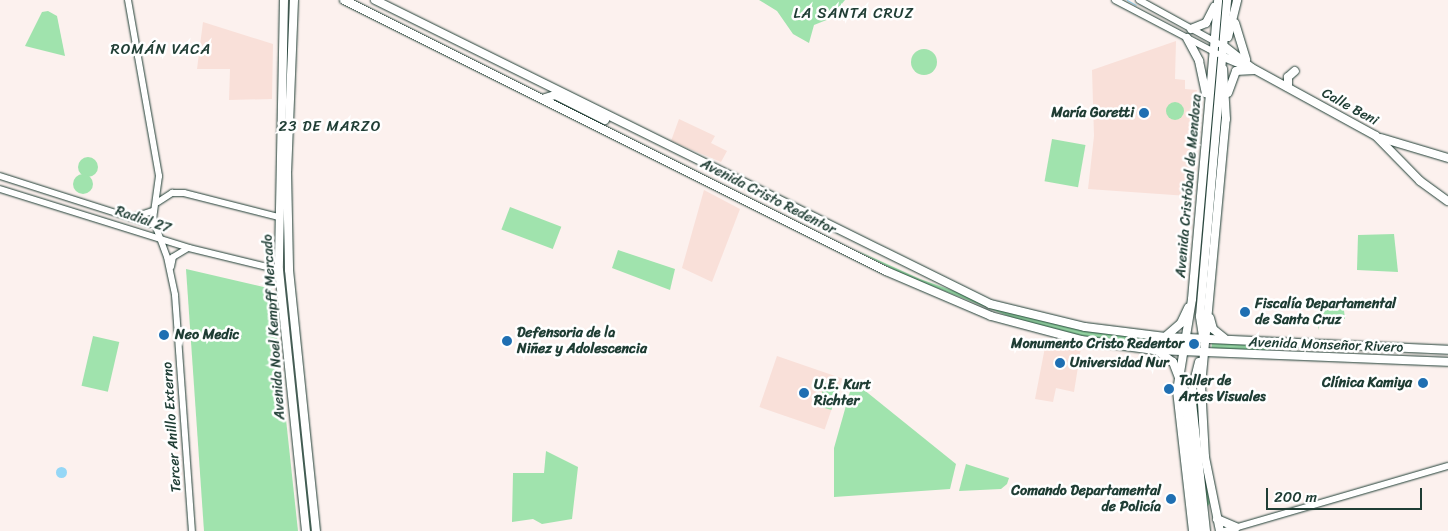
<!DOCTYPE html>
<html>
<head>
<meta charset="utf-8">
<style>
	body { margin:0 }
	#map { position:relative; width:1448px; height:531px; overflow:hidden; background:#fcf1ee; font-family:Sriracha,sans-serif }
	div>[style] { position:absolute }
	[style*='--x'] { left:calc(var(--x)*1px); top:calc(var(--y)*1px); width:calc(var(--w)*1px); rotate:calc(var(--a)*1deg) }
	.built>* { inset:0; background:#f9e0d9; transform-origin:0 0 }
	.green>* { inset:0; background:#a0e3ad; transform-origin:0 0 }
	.round { border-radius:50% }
	.water>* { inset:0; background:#95d7f6 }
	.stream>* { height:1px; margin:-0.5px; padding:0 0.5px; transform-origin:0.5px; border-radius:0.5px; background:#95d7f6 }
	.roads { filter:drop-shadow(0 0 1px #1f3d34) drop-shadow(0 0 1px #1f3d34) }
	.minor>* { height:6px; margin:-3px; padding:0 3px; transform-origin:3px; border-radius:3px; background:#fff }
	.major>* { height:8px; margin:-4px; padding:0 4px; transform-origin:4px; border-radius:4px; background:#fff }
	.dots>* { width:14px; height:14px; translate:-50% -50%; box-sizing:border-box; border:2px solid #fff; border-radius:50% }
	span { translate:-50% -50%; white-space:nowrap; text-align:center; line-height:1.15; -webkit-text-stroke:5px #fff; paint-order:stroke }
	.street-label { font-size:14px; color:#1f3d34 }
	.poi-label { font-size:14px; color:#1f3d34; font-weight:700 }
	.right { translate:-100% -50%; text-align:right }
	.left { translate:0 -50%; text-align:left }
	.neighbourhood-label { font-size:15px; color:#1f3d34; letter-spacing:1px }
	.scale { position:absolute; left:1266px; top:488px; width:156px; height:22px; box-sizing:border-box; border:2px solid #1f3d34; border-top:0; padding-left:6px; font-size:15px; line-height:18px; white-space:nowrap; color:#1f3d34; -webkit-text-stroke:4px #fff; paint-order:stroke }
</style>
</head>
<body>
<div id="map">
	<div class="built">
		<div style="clip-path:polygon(203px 22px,273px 44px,272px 99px,229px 100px,230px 69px,197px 69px)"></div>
		<div style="clip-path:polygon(1176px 41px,1175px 79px,1185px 80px,1185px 89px,1197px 90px,1188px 196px,1088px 189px,1094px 136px,1092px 70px)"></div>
		<div style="clip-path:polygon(679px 119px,715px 136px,711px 143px,727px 151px,721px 162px,671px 141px)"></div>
		<div style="clip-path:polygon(704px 190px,740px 209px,712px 282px,682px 268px)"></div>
		<div style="clip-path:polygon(1046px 342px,1081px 348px,1074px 392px,1056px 388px,1053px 402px,1035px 399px)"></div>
		<div style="left:777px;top:356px;width:69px;height:54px;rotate:19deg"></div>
	</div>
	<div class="green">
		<div style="clip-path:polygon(759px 0,845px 0,829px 19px,814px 25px,809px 43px,793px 34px,777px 11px)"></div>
		<div style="clip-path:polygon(48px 11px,57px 16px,65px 56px,25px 46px,42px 12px)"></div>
		<div class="round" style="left:911px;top:49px;width:26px;height:26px"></div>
		<div class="round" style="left:1166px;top:102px;width:18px;height:18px"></div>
		<div style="clip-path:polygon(1221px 116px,1216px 218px,1210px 232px,1220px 123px)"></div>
		<div style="left:1052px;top:139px;width:34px;height:43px;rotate:10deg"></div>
		<div class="round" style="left:78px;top:157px;width:20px;height:20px"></div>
		<div class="round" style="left:73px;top:174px;width:20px;height:20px"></div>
		<div style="left:510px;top:207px;width:55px;height:24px;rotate:21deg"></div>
		<div style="clip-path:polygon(1394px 234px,1398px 272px,1357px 270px,1358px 235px)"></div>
		<div style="clip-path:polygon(618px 250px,675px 269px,670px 290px,612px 268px)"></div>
		<div style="clip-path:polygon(856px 250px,920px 279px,1022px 315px,1084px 330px,1165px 341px,1165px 346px,1083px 336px,1016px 319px,904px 275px)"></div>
		<div style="clip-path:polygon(186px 269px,272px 289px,298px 531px,204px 531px)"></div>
		<div style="clip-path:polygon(1343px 302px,1345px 319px,1321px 318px,1318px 330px,1318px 303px)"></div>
		<div style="left:93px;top:336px;width:27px;height:51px;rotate:13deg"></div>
		<div style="left:1212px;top:341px;width:57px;height:9px;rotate:3deg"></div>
		<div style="clip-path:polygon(1198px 380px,1202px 465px,1210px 503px,1207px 507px,1193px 391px)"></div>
		<div style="clip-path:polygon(853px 381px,956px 464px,950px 489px,834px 497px,834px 448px)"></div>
		<div style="clip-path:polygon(294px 383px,295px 385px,311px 531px,309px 531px)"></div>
		<div style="left:825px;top:383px;width:14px;height:24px;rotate:17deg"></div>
		<div style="clip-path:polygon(546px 451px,578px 467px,572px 519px,542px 524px,533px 519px,512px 522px,513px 473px,544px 473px)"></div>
		<div style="clip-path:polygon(966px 464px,1009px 478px,1007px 484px,1001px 489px,959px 491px)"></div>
	</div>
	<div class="water">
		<div class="round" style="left:55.5px;top:466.5px;width:11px;height:11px"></div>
	</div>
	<div class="stream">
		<div style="--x:1127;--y:0;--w:10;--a:29"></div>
	</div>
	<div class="roads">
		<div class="minor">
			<div style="--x:128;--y:0;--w:179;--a:80"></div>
			<div style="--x:159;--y:176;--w:43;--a:97.9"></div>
			<div style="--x:153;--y:219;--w:40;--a:69.8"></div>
			<div style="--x:167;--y:257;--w:39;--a:78"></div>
			<div style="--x:175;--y:295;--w:237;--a:85.9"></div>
			<div style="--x:1115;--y:0;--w:116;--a:27.7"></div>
			<div style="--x:1139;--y:0;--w:98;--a:28.7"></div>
			<div style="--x:0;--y:176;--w:162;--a:17.7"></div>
			<div style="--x:0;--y:189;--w:198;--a:17.3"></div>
			<div style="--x:189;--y:248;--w:93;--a:13.7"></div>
			<div style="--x:158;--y:202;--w:17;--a:-33"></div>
			<div style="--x:172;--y:193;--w:12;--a:0"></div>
			<div style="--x:184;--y:193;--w:97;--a:14.3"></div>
			<div style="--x:131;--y:218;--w:23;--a:-18"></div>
			<div style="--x:171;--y:267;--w:10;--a:-79"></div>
			<div style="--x:173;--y:257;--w:17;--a:-31"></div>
			<div style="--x:1224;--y:531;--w:233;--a:-16.2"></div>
		</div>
		<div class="major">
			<div style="--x:284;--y:0;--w:270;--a:91.1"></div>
			<div style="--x:279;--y:270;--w:262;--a:84.1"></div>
			<div style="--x:294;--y:0;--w:171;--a:92.3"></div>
			<div style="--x:287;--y:171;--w:99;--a:88.8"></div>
			<div style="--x:289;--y:270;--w:262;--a:84.1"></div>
			<div style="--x:344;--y:0;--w:606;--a:26.57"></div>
			<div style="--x:886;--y:271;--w:114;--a:23.2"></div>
			<div style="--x:991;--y:316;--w:93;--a:14.9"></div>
			<div style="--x:1081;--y:340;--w:74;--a:7.8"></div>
			<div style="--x:1154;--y:350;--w:294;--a:2.3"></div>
			<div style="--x:375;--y:0;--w:686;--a:26.3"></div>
			<div style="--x:990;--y:304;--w:98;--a:13.6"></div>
			<div style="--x:1085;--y:327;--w:81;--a:7.1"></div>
			<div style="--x:1165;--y:337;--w:283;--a:2.6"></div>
			<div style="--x:1235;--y:23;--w:38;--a:73"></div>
			<div style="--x:1191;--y:29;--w:16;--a:-22"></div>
			<div style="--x:1206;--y:23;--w:18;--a:-63"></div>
			<div style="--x:1228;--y:37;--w:38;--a:-76"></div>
			<div style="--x:1187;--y:38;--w:26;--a:62"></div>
			<div style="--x:1199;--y:61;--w:33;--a:78"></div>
			<div style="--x:1225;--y:47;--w:34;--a:38"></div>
			<div style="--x:1252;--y:68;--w:141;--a:28.7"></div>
			<div style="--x:1376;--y:136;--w:63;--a:45.6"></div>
			<div style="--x:1420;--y:181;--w:34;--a:36"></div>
			<div style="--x:1224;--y:57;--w:26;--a:23"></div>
			<div style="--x:1288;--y:87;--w:10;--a:-90"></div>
			<div style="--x:1288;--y:77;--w:9;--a:-41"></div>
			<div style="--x:1228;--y:93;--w:23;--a:-70"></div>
			<div style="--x:1236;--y:71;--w:18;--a:-3"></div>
			<div style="--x:545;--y:98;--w:10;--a:-17"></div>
			<div style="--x:555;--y:95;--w:56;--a:26.6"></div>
			<div style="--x:1381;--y:138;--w:70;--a:16.6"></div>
			<div style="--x:1210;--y:318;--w:11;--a:75"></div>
			<div style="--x:1213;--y:329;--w:14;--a:39"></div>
			<div style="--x:1203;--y:336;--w:20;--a:-99"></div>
			<div style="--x:1200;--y:316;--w:317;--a:-85.1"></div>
			<div style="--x:1165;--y:337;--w:21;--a:-41"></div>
			<div style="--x:1181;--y:323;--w:17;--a:-65"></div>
			<div style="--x:1159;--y:352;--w:17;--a:36"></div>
			<div style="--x:1173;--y:362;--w:30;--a:69"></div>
			<div style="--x:1184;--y:390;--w:142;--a:83.5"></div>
			<div style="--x:1199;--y:362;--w:32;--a:104"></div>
			<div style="--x:1191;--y:393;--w:139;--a:83.8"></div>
			<div style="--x:1217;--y:519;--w:21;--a:23"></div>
			<div style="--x:1193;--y:531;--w:141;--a:-96.5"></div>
			<div style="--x:1177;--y:391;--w:93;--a:-80.7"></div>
			<div style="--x:1192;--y:299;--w:300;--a:-85"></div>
			<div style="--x:1220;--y:531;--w:76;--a:-101.5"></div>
			<div style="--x:1205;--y:457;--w:71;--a:-93.2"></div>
			<div style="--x:1201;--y:386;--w:268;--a:-84.7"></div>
			<div style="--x:1226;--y:119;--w:50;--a:-93.4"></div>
		</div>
	</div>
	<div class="dots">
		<div style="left:1144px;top:113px;background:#1f6fb2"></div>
		<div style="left:1245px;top:312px;background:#1f6fb2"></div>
		<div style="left:164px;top:335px;background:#1f6fb2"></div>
		<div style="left:507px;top:341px;background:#1f6fb2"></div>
		<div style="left:1194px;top:344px;background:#1f6fb2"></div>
		<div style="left:1060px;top:363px;background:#1f6fb2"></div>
		<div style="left:1423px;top:383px;background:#1f6fb2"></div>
		<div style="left:1169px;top:389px;background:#1f6fb2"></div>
		<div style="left:804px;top:393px;background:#1f6fb2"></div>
		<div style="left:1171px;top:499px;background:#1f6fb2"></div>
	</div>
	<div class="street-label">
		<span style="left:1350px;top:107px;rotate:29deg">Calle Beni</span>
		<span style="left:1189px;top:186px;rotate:-85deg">Avenida Cristóbal de Mendoza</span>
		<span style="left:768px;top:197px;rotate:27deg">Avenida Cristo Redentor</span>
		<span style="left:143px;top:220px;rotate:19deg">Radial 27</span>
		<span style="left:274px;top:327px;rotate:-94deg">Avenida Noel Kempff Mercado</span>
		<span style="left:1326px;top:345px;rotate:2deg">Avenida Monseñor Rivero</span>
		<span style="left:172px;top:427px;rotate:-94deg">Tercer Anillo Externo</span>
	</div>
	<div class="poi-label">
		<span class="right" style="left:1134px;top:113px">María Goretti</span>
		<span class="left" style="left:1255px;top:312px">Fiscalía Departamental<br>de Santa Cruz</span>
		<span class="left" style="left:517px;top:341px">Defensoria de la<br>Niñez y Adolescencia</span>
		<span class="left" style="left:175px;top:335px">Neo Medic</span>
		<span class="right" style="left:1184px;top:344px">Monumento Cristo Redentor</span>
		<span class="left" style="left:1070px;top:363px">Universidad Nur</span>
		<span class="left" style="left:1179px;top:389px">Taller de<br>Artes Visuales</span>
		<span class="right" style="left:1412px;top:383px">Clínica Kamiya</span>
		<span class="left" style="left:814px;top:393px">U.E. Kurt<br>Richter</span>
		<span class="right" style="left:1161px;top:499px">Comando Departamental<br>de Policía</span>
	</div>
	<div class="neighbourhood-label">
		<span style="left:854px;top:14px">LA SANTA CRUZ</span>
		<span style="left:161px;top:50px">ROMÁN VACA</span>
		<span style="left:330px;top:127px">23 DE MARZO</span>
	</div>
	<div class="scale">200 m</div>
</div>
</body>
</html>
